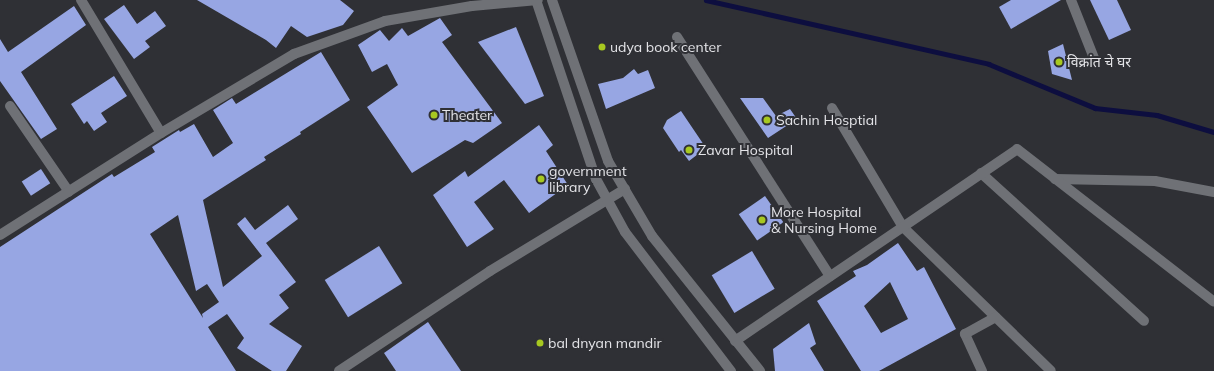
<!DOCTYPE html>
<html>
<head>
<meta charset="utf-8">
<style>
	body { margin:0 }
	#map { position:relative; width:1214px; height:371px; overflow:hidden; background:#2f3035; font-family:Mulish,"Noto Sans Devanagari",sans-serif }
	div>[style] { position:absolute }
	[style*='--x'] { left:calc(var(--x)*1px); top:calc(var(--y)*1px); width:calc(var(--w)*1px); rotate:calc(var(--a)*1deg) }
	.stream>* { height:4.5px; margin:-2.25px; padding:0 2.25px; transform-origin:2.25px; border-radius:2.25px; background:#0d0e3f }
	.building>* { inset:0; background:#97a6e3; transform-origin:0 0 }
	.minor>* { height:10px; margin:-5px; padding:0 5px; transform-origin:5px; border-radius:5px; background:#6f7176 }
	.tertiary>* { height:10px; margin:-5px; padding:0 5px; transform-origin:5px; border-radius:5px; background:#6f7176 }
	.dots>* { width:11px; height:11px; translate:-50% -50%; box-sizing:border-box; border:2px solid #2f3035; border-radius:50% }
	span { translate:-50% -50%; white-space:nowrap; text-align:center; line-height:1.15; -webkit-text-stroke:4px #2f3035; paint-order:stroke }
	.poi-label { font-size:14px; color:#e4e4e8 }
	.left { translate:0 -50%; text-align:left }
</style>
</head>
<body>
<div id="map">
	<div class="stream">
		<div style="--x:706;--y:0;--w:290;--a:12.7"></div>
		<div style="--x:989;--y:64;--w:115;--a:22.5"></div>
		<div style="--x:1095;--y:108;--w:62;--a:6.4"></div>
		<div style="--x:1157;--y:115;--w:59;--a:16.6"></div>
	</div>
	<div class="building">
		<div style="clip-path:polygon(197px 0,340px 0,354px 11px,343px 25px,307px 37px,291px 26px,276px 48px,266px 40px)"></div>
		<div style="clip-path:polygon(1011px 0,1061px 0,1011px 29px,999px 7px)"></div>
		<div style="clip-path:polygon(1090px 0,1117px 0,1131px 30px,1109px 40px)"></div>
		<div style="clip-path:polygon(124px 5px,137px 24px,155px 11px,166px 26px,145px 41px,150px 47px,134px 59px,104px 19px)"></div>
		<div style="clip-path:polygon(74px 6px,86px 25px,21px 72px,57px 129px,41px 139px,0 81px,0 39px,8px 52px)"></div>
		<div style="clip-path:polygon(440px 18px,452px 35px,442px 42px,502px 123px,473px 143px,465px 140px,412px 173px,367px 107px,398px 85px,387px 64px,372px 72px,358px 45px,380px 30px,389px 41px,402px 28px,408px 36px)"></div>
		<div style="clip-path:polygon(516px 27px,544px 96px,525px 104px,478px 42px)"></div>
		<div style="clip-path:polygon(1063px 44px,1072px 80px,1052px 74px,1048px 51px)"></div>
		<div style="clip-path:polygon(evenodd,321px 52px,350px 100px,300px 132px,301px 134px,264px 157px,266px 160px,203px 200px,223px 287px,262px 256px,237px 224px,245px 217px,255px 230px,288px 205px,298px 219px,266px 243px,296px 282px,279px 295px,289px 308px,269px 324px,302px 346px,286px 371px,272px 371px,237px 348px,244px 338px,227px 314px,208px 327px,236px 371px,0 371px,0 247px,112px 174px,114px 177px,155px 152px,152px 147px,179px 130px,180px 132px,194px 124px,213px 157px,233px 143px,213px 110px,232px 98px,236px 104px,321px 52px,178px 215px,196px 291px,207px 284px,219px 302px,202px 314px,203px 318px,150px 234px,178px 215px)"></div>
		<div style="clip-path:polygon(634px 69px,638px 74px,648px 70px,655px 88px,606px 109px,598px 84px,623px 78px)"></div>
		<div style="clip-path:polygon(114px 76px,127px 96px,101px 113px,107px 122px,94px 131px,87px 121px,84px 124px,71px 104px)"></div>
		<div style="clip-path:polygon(740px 98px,763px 98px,776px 116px,790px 109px,797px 119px,768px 138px)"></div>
		<div style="clip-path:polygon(681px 111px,706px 148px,689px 161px,681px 150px,679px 152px,663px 128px,667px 120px)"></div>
		<div style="clip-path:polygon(539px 125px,553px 145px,546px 151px,568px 185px,529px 213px,504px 180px,474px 202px,494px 229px,467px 247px,433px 195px,465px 171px,468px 177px)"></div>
		<div style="left:41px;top:169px;width:17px;height:23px;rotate:57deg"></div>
		<div style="left:765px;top:196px;width:32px;height:32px;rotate:55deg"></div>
		<div style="clip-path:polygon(evenodd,898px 243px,917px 271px,924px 267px,956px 329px,879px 371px,861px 371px,817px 301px,856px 276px,853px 271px,867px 265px,898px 243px,890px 282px,908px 319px,881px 333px,864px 306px,890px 282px)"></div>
		<div style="left:379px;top:246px;width:44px;height:64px;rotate:58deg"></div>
		<div style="left:752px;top:251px;width:44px;height:47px;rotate:59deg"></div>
		<div style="clip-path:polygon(428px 322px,461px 371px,396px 371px,384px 353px)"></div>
		<div style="clip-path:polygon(809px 323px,816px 344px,810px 348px,824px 371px,775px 371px,773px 349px)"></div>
	</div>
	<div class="minor">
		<div style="--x:81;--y:0;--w:155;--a:59"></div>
		<div style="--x:1071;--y:0;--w:62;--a:68.4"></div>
		<div style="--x:677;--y:37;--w:284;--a:57.4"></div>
		<div style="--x:10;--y:106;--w:104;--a:55.5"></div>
		<div style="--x:832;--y:108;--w:139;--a:59.2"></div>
		<div style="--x:903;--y:227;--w:206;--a:44.2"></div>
		<div style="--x:981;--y:173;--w:220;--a:42.2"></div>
		<div style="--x:1055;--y:179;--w:100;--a:1.1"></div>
		<div style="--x:1155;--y:181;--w:60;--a:10.6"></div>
		<div style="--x:0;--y:235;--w:191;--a:-32.4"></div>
		<div style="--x:161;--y:133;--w:155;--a:-30.7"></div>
		<div style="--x:294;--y:54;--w:97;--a:-19.9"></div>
		<div style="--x:385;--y:21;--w:88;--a:-9.8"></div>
		<div style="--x:472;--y:6;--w:66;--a:-5.2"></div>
		<div style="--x:735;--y:341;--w:341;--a:-34.2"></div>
		<div style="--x:1017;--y:149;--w:249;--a:37.8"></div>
		<div style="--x:339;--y:371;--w:181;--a:-33.5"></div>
		<div style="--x:490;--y:271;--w:158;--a:-31.3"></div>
		<div style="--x:982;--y:371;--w:41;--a:-114.7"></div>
		<div style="--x:965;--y:334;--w:35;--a:-29"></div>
	</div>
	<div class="tertiary">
		<div style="--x:536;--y:0;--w:189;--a:71.5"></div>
		<div style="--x:596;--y:179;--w:60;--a:61.3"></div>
		<div style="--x:625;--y:232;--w:175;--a:52.7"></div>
		<div style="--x:552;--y:0;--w:170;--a:70.8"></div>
		<div style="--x:608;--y:161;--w:87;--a:59.6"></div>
		<div style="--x:652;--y:236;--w:173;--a:51.3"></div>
	</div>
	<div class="dots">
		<div style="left:602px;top:47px;background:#a7c820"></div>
		<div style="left:1059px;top:62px;background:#a7c820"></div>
		<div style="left:434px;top:115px;background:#a7c820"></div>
		<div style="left:767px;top:120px;background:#a7c820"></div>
		<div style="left:689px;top:150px;background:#a7c820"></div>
		<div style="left:541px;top:179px;background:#a7c820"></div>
		<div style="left:762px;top:220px;background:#a7c820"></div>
		<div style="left:540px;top:343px;background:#a7c820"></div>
	</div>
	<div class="poi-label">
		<span class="left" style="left:610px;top:47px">udya book center</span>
		<span class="left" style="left:1067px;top:62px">विक्रांत चे घर</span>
		<span class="left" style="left:442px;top:115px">Theater</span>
		<span class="left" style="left:776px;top:120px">Sachin Hosptial</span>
		<span class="left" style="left:698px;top:150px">Zavar Hospital</span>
		<span class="left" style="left:549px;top:179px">government<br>library</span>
		<span class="left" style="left:771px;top:220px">More Hospital<br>&amp; Nursing Home</span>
		<span class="left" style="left:548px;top:343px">bal dnyan mandir</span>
	</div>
</div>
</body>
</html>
